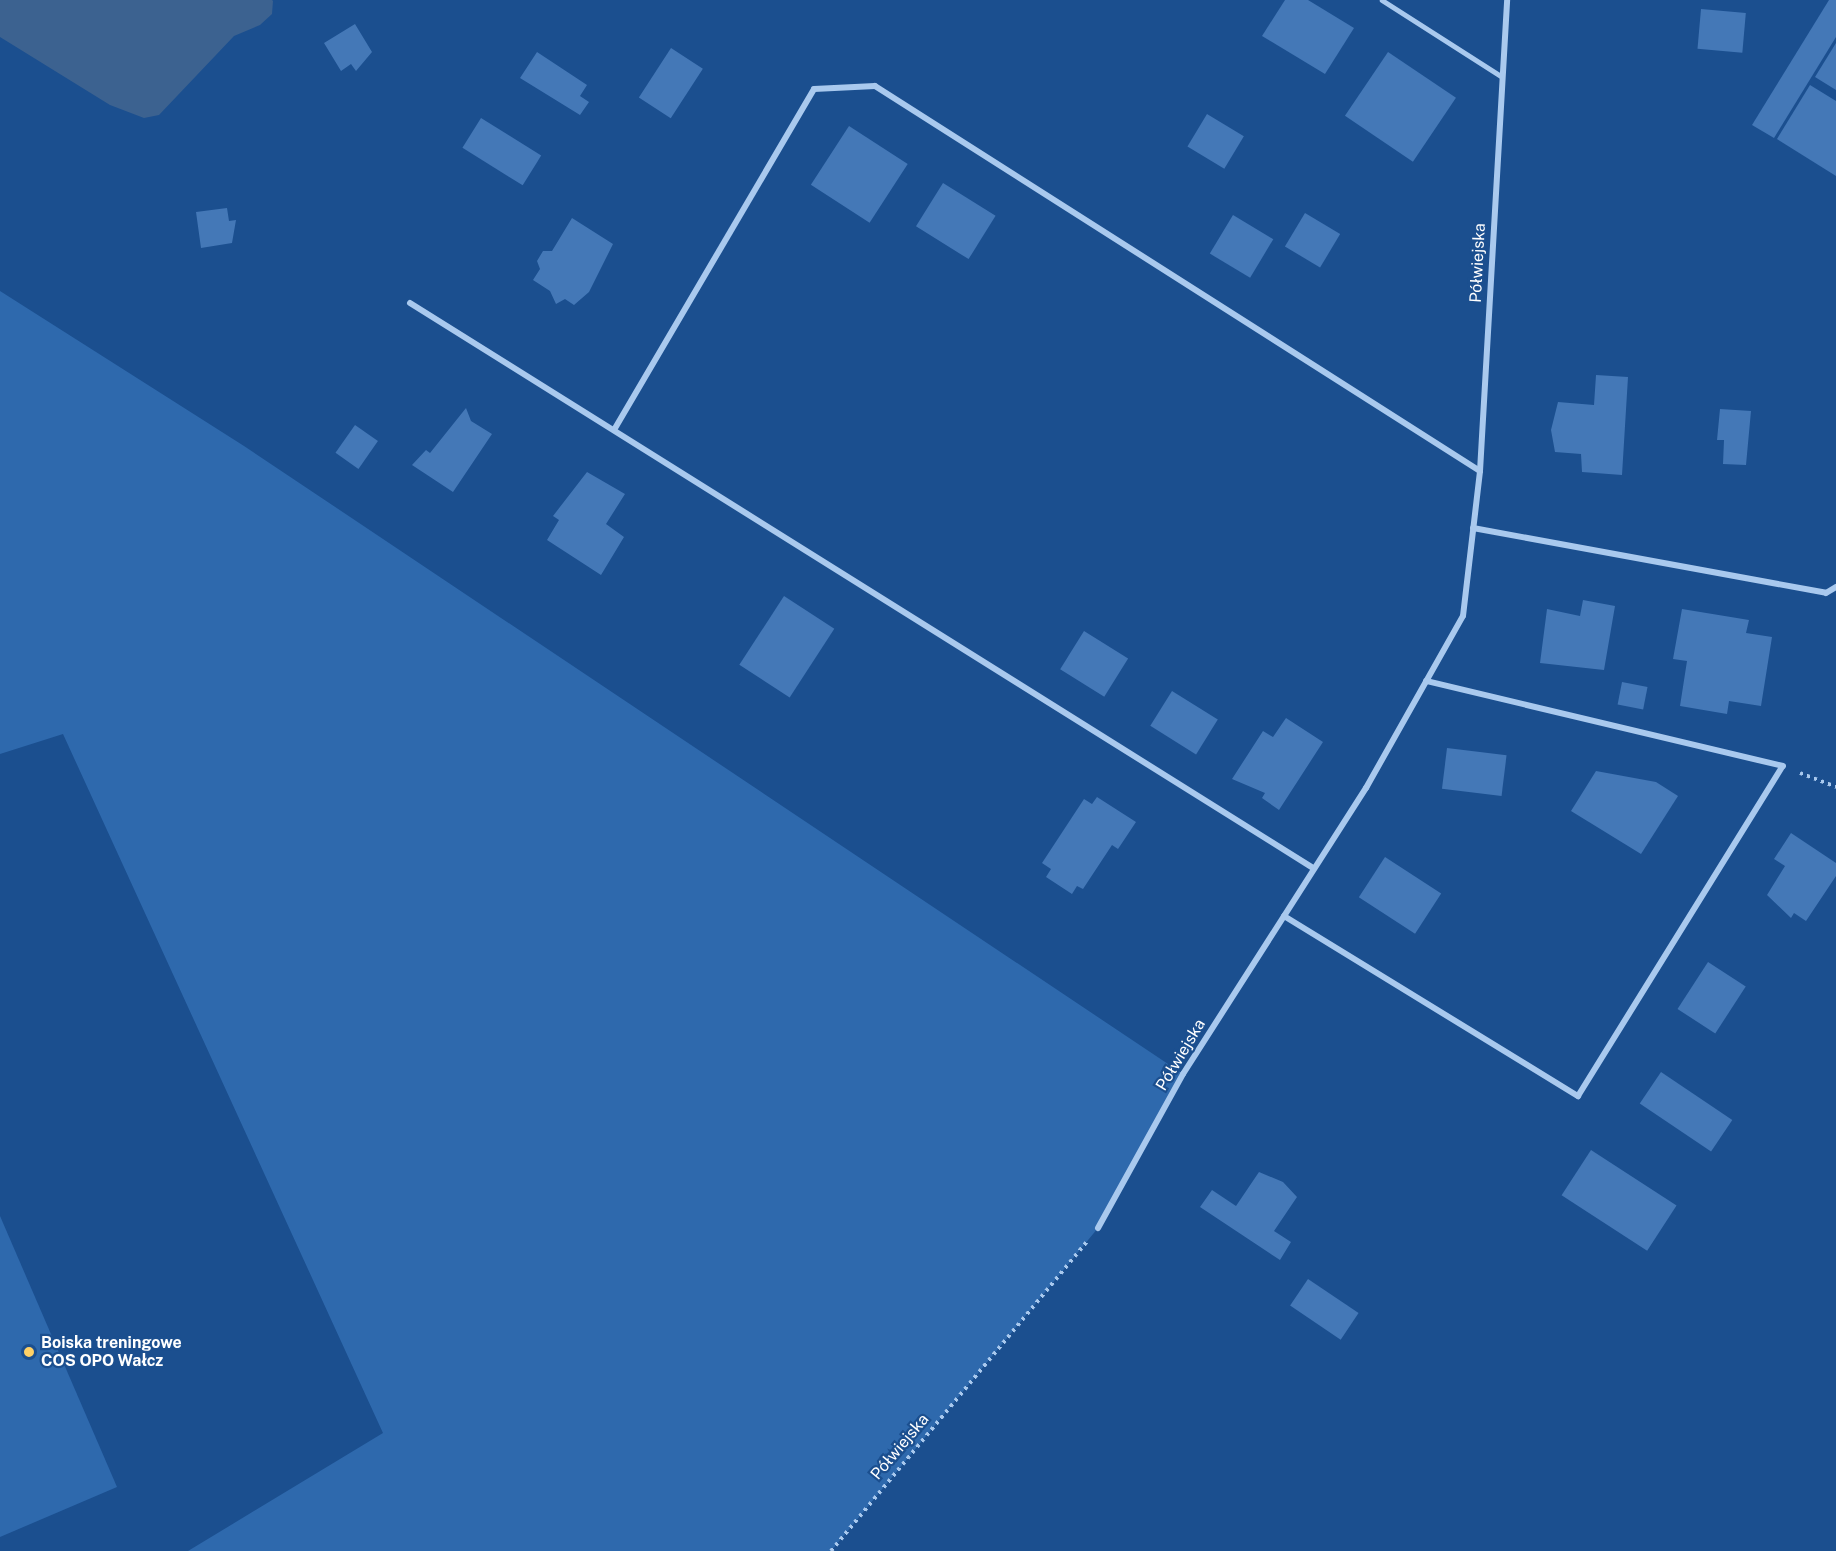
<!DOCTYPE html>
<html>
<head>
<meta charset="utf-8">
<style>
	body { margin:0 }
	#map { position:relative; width:1836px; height:1551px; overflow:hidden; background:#1b4f8f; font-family:"Public Sans",sans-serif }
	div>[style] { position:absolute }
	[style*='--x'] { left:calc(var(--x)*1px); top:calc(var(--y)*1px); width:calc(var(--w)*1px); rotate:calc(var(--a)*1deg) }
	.green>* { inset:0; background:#2e69ad }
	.water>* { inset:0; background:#3c6290 }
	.building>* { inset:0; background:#4478b7; transform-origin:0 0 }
	.path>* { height:4px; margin-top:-2px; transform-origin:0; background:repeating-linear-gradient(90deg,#a9c9ee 0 3px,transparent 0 7.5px) }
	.service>* { height:4.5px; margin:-2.25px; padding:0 2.25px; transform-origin:2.25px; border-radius:2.25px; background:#a9c9ee }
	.minor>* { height:6px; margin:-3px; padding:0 3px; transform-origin:3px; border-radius:3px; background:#a9c9ee }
	.dots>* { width:16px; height:16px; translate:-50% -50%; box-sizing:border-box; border:3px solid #1b4f8f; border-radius:50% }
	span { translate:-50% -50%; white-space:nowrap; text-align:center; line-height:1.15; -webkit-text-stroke:4.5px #1b4f8f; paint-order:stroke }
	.street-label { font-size:16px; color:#fff }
	.poi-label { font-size:16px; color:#fff; font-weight:700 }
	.left { translate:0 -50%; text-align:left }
</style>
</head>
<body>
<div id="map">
	<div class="green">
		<div style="clip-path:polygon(0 291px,244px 446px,1183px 1074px,1098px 1228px,831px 1551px,188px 1551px,383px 1433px,63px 734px,0 754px)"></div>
		<div style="clip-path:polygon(0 1216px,117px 1487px,0 1537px)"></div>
	</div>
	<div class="water">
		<div style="clip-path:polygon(0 0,272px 0,273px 1px,272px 14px,260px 25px,234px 36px,159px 115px,144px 118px,110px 105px,0 37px)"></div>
	</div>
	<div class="building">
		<div style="clip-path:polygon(1285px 0,1308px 0,1354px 28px,1325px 74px,1262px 36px)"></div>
		<div style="clip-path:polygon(1829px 0,1836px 0,1836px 37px,1774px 138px,1752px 125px)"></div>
		<div style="left:1701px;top:9px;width:45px;height:40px;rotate:5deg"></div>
		<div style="clip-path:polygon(355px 24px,372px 52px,356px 71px,351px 64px,341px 71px,324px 43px)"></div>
		<div style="clip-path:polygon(1836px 43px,1836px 90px,1815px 77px)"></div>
		<div style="left:671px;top:48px;width:38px;height:59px;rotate:33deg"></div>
		<div style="clip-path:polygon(537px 52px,587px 85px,580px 96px,589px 102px,580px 115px,520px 78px)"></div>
		<div style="left:1388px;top:52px;width:82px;height:77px;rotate:34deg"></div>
		<div style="clip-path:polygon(1810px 85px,1836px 101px,1836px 176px,1777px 139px)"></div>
		<div style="left:1207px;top:114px;width:43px;height:38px;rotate:31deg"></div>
		<div style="left:481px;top:118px;width:71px;height:35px;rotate:32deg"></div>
		<div style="left:849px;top:126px;width:70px;height:70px;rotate:33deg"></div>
		<div style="left:943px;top:183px;width:62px;height:51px;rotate:32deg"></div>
		<div style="clip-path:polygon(227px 208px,229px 221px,236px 220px,232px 243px,201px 248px,196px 212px)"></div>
		<div style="left:1305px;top:213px;width:41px;height:39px;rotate:31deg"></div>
		<div style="left:1233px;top:215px;width:47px;height:45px;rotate:31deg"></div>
		<div style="clip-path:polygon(572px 218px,613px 244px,589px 292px,574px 305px,565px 299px,556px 304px,550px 291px,533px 280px,540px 269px,537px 261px,543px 251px,552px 251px)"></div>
		<div style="clip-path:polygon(1596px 375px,1628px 377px,1622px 475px,1582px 472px,1581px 454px,1555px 452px,1551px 430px,1558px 402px,1594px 405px)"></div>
		<div style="clip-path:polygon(466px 408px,471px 421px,492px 434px,453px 492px,412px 465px,426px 450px,430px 453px)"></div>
		<div style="clip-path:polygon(1720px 409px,1751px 411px,1746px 465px,1723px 464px,1724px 440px,1717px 440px)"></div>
		<div style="left:355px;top:425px;width:28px;height:34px;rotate:35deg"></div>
		<div style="clip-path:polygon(587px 472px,625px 494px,606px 524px,624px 537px,601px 575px,547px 540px,559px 520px,553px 516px)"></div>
		<div style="left:784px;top:596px;width:60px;height:82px;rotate:33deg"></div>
		<div style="clip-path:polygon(1583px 600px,1615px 606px,1604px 670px,1540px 663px,1547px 609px,1580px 616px)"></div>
		<div style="clip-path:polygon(1682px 609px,1749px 620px,1746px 633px,1772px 637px,1761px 706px,1729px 701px,1727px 714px,1680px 706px,1687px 661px,1673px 659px)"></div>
		<div style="left:1084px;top:631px;width:52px;height:45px;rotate:32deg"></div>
		<div style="left:1622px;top:682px;width:26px;height:23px;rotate:11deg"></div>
		<div style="left:1172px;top:691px;width:54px;height:41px;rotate:32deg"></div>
		<div style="clip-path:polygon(1286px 718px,1323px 742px,1279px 810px,1262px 798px,1265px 793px,1232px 779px,1263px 731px,1273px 737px)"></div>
		<div style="left:1447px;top:748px;width:60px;height:41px;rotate:7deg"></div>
		<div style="clip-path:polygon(1596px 771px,1656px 782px,1678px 796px,1641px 854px,1571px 811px)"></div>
		<div style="clip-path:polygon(1097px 797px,1136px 822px,1118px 849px,1112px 845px,1083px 889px,1077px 886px,1072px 894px,1046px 877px,1051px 869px,1042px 863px,1084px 799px,1092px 804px)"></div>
		<div style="clip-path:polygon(1791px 833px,1836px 863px,1836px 876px,1806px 921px,1794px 913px,1791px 918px,1767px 895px,1785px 866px,1774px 859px)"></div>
		<div style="left:1385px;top:857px;width:67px;height:48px;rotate:33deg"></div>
		<div style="left:1708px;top:962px;width:45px;height:56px;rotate:33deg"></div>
		<div style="left:1661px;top:1072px;width:86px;height:38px;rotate:34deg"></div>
		<div style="left:1591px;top:1150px;width:102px;height:54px;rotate:33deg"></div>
		<div style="clip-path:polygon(1259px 1172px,1283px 1182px,1297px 1197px,1274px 1231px,1291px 1242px,1280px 1260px,1200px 1207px,1212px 1190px,1236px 1206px)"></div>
		<div style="left:1308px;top:1279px;width:61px;height:32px;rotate:34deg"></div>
	</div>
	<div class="path">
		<div style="--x:1800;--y:773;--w:39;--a:21"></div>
		<div style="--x:831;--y:1551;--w:401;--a:-50.4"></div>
	</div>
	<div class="service">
		<div style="--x:1382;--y:0;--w:141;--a:32.6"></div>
	</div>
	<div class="minor">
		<div style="--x:410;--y:303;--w:1065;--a:32.03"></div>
		<div style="--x:614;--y:430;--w:395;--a:-59.6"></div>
		<div style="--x:814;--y:89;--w:61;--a:-2.8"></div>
		<div style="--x:875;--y:86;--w:717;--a:32.47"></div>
		<div style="--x:1473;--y:528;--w:359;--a:10.4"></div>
		<div style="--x:1826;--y:593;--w:12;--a:-31"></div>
		<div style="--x:1284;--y:916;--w:345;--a:31.5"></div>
		<div style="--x:1578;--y:1096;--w:388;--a:-58.2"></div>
		<div style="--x:1783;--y:766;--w:367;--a:-166.6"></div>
		<div style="--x:1098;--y:1228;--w:176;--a:-61.1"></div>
		<div style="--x:1183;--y:1074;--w:340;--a:-57.4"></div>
		<div style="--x:1366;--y:788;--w:197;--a:-60.6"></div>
		<div style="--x:1463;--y:616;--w:146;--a:-83.3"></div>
		<div style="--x:1480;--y:471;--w:472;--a:-86.7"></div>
	</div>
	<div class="dots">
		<div style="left:29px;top:1352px;background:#ffd166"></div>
	</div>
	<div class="street-label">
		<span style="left:1478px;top:263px;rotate:-87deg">Półwiejska</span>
		<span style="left:1181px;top:1055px;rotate:-59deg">Półwiejska</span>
		<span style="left:900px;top:1447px;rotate:-50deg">Półwiejska</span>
	</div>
	<div class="poi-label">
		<span class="left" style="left:41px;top:1352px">Boiska treningowe<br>COS OPO Wałcz</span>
	</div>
</div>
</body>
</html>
